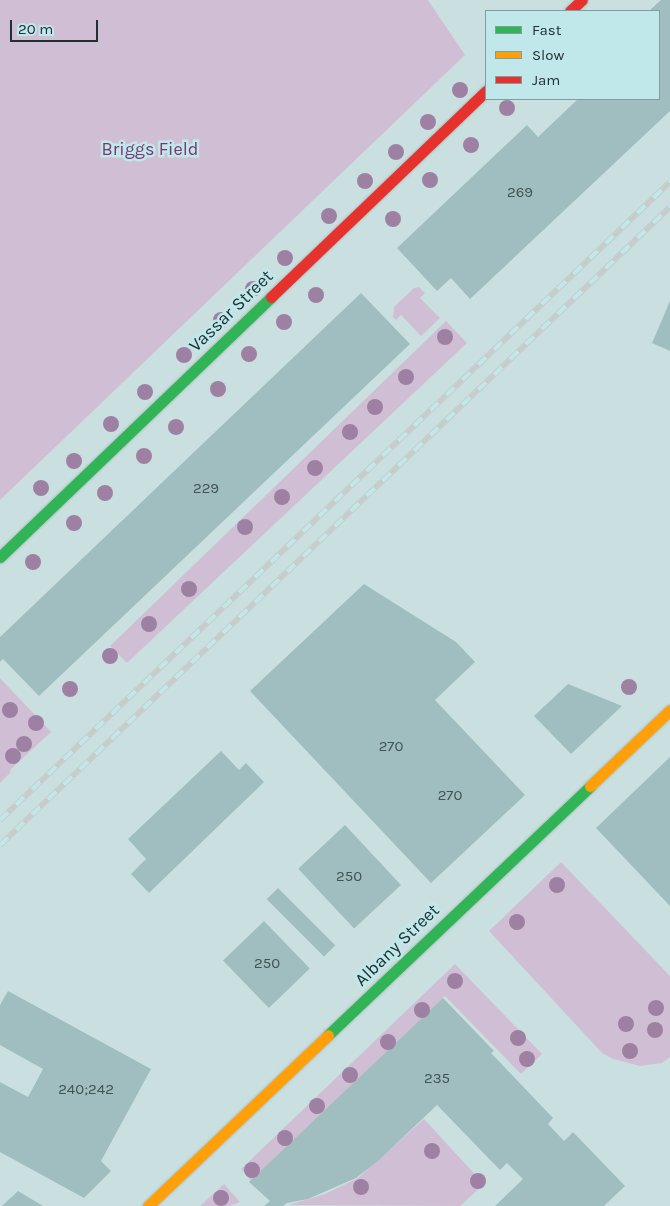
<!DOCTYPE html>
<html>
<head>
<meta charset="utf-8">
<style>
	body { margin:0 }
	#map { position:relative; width:670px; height:1206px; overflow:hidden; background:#cae0e0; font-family:Karla,sans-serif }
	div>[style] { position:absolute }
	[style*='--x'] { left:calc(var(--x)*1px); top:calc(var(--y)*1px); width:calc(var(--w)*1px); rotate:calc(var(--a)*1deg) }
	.green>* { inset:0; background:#d0bfd4 }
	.building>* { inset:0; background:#a0bebf; transform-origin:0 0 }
	.roads { filter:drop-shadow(0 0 1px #acbebe) drop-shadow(0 0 1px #acbebe) }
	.fast>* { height:11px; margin:-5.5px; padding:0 5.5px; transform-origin:5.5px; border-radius:5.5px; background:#30b455 }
	.slow>* { height:11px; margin:-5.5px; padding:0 5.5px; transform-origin:5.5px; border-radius:5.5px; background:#ff9f0a }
	.jam>* { height:11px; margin:-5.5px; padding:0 5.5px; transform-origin:5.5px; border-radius:5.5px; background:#e5322d }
	.rail>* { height:5.5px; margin-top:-2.75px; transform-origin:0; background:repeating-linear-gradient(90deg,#c0e8ea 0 11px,#c6cccc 0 22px); box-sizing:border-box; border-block:1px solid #c6cccc }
	.trees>* { width:16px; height:16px; margin:-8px; border-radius:50%; background:#9e81a2 }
	span { translate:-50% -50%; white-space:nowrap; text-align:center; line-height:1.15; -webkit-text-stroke:5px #c0e8ea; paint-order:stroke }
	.number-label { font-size:15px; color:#415454 }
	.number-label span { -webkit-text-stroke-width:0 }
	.park-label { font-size:18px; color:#7a346f }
	.street-label { font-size:18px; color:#213031 }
	.legend { position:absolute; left:485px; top:10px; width:175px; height:90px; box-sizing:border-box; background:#c0e8ea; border:1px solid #809ea0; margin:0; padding:6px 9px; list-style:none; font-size:15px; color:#213031 }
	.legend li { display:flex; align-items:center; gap:10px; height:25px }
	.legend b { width:25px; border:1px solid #809ea0 }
	.scale { position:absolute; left:10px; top:20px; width:88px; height:22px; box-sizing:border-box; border:2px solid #213031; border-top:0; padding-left:6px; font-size:15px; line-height:18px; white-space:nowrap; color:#213031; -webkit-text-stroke:4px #c0e8ea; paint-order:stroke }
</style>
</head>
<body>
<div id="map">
	<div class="green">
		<div style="clip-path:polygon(0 0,428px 0,465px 55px,0 500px)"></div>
		<div style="clip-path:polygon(419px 287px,425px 293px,420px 298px,440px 318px,421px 336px,401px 315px,396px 320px,393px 317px,394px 307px,414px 288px)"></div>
		<div style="clip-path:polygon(446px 321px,467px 343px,127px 663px,110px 646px)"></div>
		<div style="clip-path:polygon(0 678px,51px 732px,10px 770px,11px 772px,0 783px)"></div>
		<div style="clip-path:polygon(561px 862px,670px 976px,670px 1057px,662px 1063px,640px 1066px,613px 1059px,602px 1053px,489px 931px)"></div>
		<div style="clip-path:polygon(455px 964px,542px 1054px,521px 1074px,445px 996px,251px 1181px,241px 1169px)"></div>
		<div style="clip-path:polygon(424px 1119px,484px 1184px,460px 1206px,289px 1205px,325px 1194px,358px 1178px)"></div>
		<div style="clip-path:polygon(224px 1184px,240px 1202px,230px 1206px,200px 1206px)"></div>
	</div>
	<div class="building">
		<div style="clip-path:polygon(661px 0,670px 0,670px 111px,470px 299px,451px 278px,437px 291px,397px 248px,527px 125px,538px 137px,578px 99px,659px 99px,659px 11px,649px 11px)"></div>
		<div style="clip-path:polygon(361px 293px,410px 344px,39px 696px,3px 659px,0 662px,0 637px)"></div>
		<div style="clip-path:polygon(670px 301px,670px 351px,652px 343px)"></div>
		<div style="clip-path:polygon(364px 584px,456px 642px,475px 662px,435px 700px,525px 795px,431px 883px,250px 691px)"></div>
		<div style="clip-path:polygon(568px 684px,622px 706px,571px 754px,534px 716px)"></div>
		<div style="clip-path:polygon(221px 751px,239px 770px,246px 763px,264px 782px,149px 893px,131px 874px,146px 859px,128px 839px)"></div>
		<div style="clip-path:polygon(670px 757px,670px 906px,596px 828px)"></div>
		<div style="left:345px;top:825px;width:82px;height:64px;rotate:47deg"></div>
		<div style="left:278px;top:888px;width:81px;height:16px;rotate:45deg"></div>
		<div style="left:264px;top:921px;width:66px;height:57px;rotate:46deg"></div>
		<div style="clip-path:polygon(8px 991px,151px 1069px,101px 1161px,111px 1171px,84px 1198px,0 1152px,0 1082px,28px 1097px,43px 1069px,0 1045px,0 1005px)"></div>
		<div style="clip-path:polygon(443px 998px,494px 1051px,491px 1053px,553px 1118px,548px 1124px,564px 1141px,573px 1132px,625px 1186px,604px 1206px,495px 1206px,523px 1179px,507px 1163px,500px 1170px,437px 1105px,378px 1161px,356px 1178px,308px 1199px,287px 1203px,283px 1206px,264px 1206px,270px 1201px,249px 1182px)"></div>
		<div style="clip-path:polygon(18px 1191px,43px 1206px,2px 1206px)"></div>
	</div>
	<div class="roads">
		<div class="fast">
			<div style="--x:0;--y:557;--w:376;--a:-43.8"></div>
			<div style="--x:328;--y:1035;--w:361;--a:-43.5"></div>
		</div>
		<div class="slow">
			<div style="--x:590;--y:786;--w:110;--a:-43.5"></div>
			<div style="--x:148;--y:1206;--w:248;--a:-43.5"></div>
		</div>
		<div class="jam">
			<div style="--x:570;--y:11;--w:16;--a:-43"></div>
			<div style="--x:271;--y:297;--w:298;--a:-43.8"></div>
		</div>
	</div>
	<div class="rail">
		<div style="--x:0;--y:820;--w:925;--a:-43.6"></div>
		<div style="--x:0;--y:845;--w:925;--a:-43.6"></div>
	</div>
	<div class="trees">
		<div style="left:460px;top:90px"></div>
		<div style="left:507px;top:108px"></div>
		<div style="left:428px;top:122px"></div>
		<div style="left:471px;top:145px"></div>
		<div style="left:396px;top:152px"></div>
		<div style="left:430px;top:180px"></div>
		<div style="left:365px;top:181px"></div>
		<div style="left:329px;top:216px"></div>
		<div style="left:393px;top:219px"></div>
		<div style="left:285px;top:258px"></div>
		<div style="left:253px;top:289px"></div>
		<div style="left:316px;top:295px"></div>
		<div style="left:221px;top:320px"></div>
		<div style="left:284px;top:322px"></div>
		<div style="left:445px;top:337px"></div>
		<div style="left:249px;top:354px"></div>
		<div style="left:184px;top:355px"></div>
		<div style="left:406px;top:377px"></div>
		<div style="left:218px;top:389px"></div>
		<div style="left:145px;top:392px"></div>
		<div style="left:375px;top:407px"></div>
		<div style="left:111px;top:424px"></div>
		<div style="left:176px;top:427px"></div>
		<div style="left:350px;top:432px"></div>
		<div style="left:144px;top:456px"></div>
		<div style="left:74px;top:461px"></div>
		<div style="left:315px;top:468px"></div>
		<div style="left:41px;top:488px"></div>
		<div style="left:105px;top:493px"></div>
		<div style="left:282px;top:497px"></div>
		<div style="left:74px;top:523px"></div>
		<div style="left:245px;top:527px"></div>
		<div style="left:33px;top:562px"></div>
		<div style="left:189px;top:589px"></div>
		<div style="left:149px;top:624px"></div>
		<div style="left:110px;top:656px"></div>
		<div style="left:629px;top:687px"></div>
		<div style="left:70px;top:689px"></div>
		<div style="left:10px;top:710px"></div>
		<div style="left:36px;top:723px"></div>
		<div style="left:24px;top:744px"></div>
		<div style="left:13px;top:756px"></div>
		<div style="left:557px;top:885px"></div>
		<div style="left:517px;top:922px"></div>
		<div style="left:455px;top:981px"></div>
		<div style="left:656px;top:1008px"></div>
		<div style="left:422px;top:1010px"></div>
		<div style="left:626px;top:1024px"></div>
		<div style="left:655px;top:1030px"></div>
		<div style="left:518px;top:1038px"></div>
		<div style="left:388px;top:1042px"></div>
		<div style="left:630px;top:1051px"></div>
		<div style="left:527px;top:1059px"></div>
		<div style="left:350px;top:1075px"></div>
		<div style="left:317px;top:1106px"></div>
		<div style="left:285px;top:1138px"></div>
		<div style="left:432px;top:1151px"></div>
		<div style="left:252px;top:1170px"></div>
		<div style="left:478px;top:1181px"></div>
		<div style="left:361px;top:1187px"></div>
		<div style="left:221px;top:1198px"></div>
	</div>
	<div class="number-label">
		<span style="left:520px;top:193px">269</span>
		<span style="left:206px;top:489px">229</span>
		<span style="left:391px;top:747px">270</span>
		<span style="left:450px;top:796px">270</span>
		<span style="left:349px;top:877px">250</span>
		<span style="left:267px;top:964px">250</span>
		<span style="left:437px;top:1079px">235</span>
		<span style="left:86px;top:1090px">240;242</span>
	</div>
	<div class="park-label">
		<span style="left:150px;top:149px">Briggs Field</span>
	</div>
	<div class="street-label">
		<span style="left:231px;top:311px;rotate:-44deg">Vassar Street</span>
		<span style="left:397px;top:945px;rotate:-44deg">Albany Street</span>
	</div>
	<ul class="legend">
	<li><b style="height:6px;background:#30b455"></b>Fast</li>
	<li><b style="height:6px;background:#ff9f0a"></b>Slow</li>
	<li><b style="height:6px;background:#e5322d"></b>Jam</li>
	</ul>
	<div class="scale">20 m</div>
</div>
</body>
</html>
